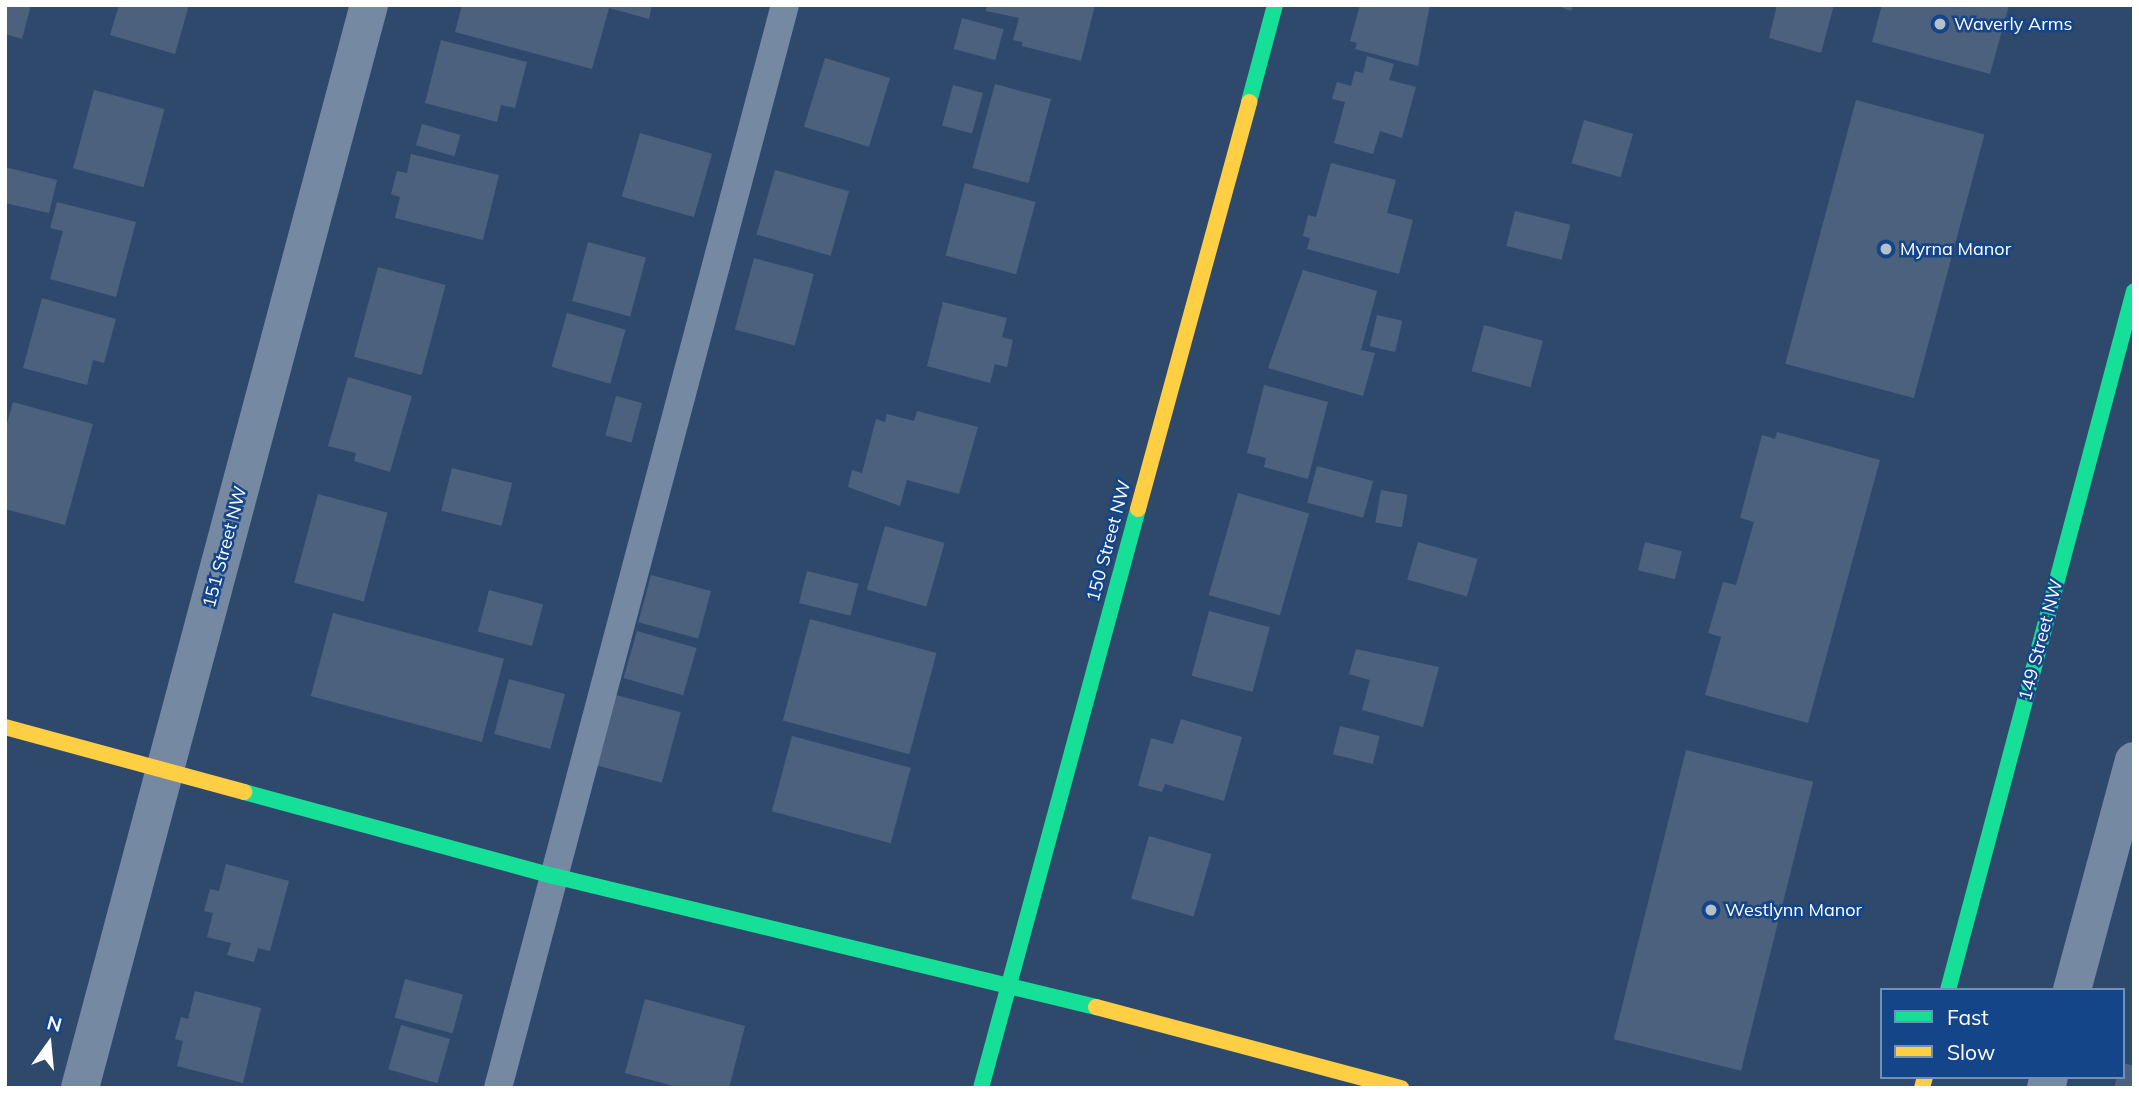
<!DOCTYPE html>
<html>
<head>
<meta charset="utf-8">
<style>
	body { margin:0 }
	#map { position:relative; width:2139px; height:1093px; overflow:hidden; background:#2f496d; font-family:Mulish,sans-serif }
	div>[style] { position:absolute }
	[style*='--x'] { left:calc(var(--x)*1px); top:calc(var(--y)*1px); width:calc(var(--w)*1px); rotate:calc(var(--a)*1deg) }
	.building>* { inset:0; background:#4c617e; transform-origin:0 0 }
	.lane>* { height:28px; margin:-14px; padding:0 14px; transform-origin:14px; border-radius:14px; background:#7689a3 }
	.street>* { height:38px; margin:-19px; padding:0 19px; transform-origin:19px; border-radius:19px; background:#7689a3 }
	.fast>* { height:16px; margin:-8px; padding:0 8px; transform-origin:8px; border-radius:8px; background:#16e098 }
	.slow>* { height:16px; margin:-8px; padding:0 8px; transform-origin:8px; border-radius:8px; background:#ffcf43 }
	.dots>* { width:19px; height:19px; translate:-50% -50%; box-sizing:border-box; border:4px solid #144588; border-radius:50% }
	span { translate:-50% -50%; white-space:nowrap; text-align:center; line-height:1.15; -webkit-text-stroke:5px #144588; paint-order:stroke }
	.poi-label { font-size:18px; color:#fff }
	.left { translate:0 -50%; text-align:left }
	.street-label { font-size:18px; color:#fff }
	.frame { position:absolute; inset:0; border:7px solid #fff; pointer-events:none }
	.legend { position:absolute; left:1880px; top:988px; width:245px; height:91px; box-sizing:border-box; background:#144588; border:2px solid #728fb8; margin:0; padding:9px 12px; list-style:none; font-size:21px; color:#fff }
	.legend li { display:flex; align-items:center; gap:14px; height:35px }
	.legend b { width:35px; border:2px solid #728fb8 }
	.north { position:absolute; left:14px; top:1009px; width:70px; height:70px; -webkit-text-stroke:5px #144588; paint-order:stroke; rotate:15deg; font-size:19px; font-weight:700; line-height:28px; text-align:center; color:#fff }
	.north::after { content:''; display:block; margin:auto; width:24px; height:32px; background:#fff; clip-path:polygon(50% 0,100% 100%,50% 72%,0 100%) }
</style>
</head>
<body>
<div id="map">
	<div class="building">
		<div style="clip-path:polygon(5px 5px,31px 5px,22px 39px,5px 34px)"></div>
		<div style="clip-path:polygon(119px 5px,189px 5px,175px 54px,110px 35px)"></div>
		<div style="clip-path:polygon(462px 5px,652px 5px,649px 19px,609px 8px,592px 69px,455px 32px)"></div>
		<div style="clip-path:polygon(987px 5px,1095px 5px,1081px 61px,1022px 46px,1022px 42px,1013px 40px,1019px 18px,986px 11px)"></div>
		<div style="clip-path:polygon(1360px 5px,1430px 5px,1418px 66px,1355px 49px,1357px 43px,1350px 41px)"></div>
		<div style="clip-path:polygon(1555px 5px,1573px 5px,1571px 11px)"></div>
		<div style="clip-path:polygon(1777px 5px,1834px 5px,1821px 53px,1769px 38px)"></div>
		<div style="clip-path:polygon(1882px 5px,2009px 5px,1990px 74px,1872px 42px)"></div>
		<div style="left:962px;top:18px;width:43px;height:32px;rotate:15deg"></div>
		<div style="clip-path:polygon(441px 40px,527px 62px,515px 108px,501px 105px,497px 122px,425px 103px)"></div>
		<div style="clip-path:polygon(1367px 56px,1394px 64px,1389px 80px,1416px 87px,1402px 138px,1380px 131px,1373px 154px,1334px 143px,1345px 102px,1332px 99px,1337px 82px,1351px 86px,1355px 71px,1363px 73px)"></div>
		<div style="left:825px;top:58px;width:68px;height:72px;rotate:17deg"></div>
		<div style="left:995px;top:84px;width:58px;height:87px;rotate:15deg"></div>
		<div style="left:953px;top:85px;width:31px;height:42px;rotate:15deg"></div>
		<div style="left:94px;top:90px;width:73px;height:81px;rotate:15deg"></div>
		<div style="left:1856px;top:100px;width:133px;height:273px;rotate:15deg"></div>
		<div style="left:1584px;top:120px;width:51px;height:45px;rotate:16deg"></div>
		<div style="left:422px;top:124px;width:40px;height:22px;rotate:16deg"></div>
		<div style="left:640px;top:133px;width:75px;height:66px;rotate:16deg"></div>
		<div style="clip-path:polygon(411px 154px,499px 175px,483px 240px,395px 218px,400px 197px,391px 194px,397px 171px,407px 173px)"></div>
		<div style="clip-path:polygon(1331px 163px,1396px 180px,1387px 213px,1413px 220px,1399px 274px,1307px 249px,1310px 238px,1303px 236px,1308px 215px,1316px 217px)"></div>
		<div style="clip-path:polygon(5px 167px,57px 180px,49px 213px,5px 203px)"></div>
		<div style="left:775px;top:170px;width:77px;height:67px;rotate:16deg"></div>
		<div style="left:965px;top:183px;width:73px;height:75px;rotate:15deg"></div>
		<div style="clip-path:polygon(57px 202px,136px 222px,116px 297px,50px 279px,63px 231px,50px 228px)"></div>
		<div style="left:1515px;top:211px;width:57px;height:36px;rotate:14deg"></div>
		<div style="left:588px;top:242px;width:60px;height:61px;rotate:15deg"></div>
		<div style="left:754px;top:258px;width:62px;height:74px;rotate:15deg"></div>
		<div style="left:378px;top:267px;width:70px;height:93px;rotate:15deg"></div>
		<div style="clip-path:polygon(1303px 270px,1377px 291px,1361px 350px,1375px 353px,1363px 396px,1268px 368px)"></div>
		<div style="clip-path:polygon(42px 298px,116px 319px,104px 363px,93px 360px,87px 385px,23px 368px)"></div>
		<div style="clip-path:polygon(943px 302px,1007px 318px,1002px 337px,1013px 340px,1007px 367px,995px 364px,990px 383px,927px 366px)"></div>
		<div style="left:567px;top:313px;width:61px;height:56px;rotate:16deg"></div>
		<div style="left:1377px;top:315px;width:26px;height:32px;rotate:13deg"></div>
		<div style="left:1484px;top:325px;width:61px;height:48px;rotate:15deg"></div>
		<div style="clip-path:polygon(348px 377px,412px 396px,390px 472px,354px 461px,356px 453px,328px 446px)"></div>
		<div style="clip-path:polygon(1264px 385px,1328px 402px,1308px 479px,1264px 467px,1266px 458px,1247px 453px)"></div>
		<div style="left:616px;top:396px;width:27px;height:41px;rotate:15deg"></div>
		<div style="clip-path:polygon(13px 402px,93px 424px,65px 525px,5px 509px,5px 431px)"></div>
		<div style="clip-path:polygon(917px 411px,978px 427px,959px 494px,907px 480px,900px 506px,848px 487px,852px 470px,862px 473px,876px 419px,885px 422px,887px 414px,914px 421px)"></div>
		<div style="clip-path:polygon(1777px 432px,1880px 460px,1808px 723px,1705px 695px,1721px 637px,1708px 633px,1723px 582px,1736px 585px,1754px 522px,1740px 518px,1762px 435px,1775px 439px)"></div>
		<div style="left:1317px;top:466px;width:58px;height:38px;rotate:15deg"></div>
		<div style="left:452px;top:468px;width:62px;height:44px;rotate:14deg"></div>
		<div style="left:1381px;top:490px;width:27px;height:33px;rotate:10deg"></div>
		<div style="left:1238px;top:493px;width:74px;height:106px;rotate:16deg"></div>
		<div style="left:318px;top:494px;width:72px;height:92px;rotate:15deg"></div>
		<div style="left:885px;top:526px;width:62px;height:66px;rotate:16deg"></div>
		<div style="left:1418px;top:542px;width:62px;height:39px;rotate:16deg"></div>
		<div style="left:1645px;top:542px;width:38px;height:29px;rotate:14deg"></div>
		<div style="left:807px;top:571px;width:53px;height:33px;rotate:14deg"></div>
		<div style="left:651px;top:575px;width:62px;height:49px;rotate:15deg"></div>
		<div style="left:489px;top:590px;width:56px;height:43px;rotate:15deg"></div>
		<div style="left:1209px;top:611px;width:63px;height:67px;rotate:15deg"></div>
		<div style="left:333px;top:613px;width:177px;height:86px;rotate:15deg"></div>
		<div style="left:810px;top:619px;width:131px;height:105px;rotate:15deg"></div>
		<div style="left:637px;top:631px;width:62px;height:49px;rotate:16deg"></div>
		<div style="clip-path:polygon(1356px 649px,1439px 667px,1423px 727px,1362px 710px,1370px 680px,1349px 674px)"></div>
		<div style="left:509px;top:679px;width:58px;height:57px;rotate:15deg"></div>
		<div style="left:616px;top:695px;width:67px;height:73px;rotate:15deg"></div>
		<div style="clip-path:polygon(1181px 719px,1242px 737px,1224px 801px,1165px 784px,1162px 792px,1138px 786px,1151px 738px,1173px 744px)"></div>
		<div style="left:1340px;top:726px;width:41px;height:29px;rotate:14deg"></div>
		<div style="left:792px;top:736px;width:123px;height:78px;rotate:15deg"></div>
		<div style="left:1686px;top:750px;width:131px;height:298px;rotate:14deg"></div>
		<div style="left:1149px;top:836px;width:65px;height:65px;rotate:16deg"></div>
		<div style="clip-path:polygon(226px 864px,289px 881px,270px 951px,258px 948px,254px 962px,227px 955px,231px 943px,207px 937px,213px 913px,204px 911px,210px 889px,219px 891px)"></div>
		<div style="left:405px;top:979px;width:60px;height:40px;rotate:15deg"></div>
		<div style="clip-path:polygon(195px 991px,261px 1008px,243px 1083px,177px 1066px,183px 1041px,175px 1039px,181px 1017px,188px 1019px)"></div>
		<div style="clip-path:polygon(645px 999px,745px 1026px,729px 1088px,681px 1088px,625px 1073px)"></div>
		<div style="left:401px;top:1025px;width:51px;height:46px;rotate:16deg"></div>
		<div style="clip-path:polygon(2123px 1063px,2134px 1066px,2134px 1088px,2114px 1088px,2117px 1077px,2123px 1077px)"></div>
	</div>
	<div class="lane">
		<div style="--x:498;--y:1088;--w:1120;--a:-75.16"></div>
	</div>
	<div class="street">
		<div style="--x:2072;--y:990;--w:237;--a:-74.9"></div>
		<div style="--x:80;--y:1088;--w:1121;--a:-75.06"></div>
		<div style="--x:2046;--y:1088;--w:11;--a:-75"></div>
	</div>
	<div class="fast">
		<div style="--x:1249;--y:102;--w:100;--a:-75"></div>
		<div style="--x:244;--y:792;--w:321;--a:15.2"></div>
		<div style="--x:554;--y:876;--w:558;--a:13.59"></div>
		<div style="--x:1948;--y:990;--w:723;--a:-75.1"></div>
		<div style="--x:981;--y:1088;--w:600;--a:-74.83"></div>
	</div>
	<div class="slow">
		<div style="--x:1138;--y:509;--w:422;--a:-74.7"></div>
		<div style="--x:5;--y:727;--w:248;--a:15.2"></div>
		<div style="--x:1096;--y:1007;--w:316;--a:14.9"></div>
		<div style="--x:1922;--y:1088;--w:11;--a:-75"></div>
	</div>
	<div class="dots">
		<div style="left:1940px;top:24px;background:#b6bfcc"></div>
		<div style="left:1886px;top:249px;background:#b6bfcc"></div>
		<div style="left:1711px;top:910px;background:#b6bfcc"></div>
	</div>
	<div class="poi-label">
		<span class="left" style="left:1954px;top:24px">Waverly Arms</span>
		<span class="left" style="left:1900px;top:249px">Myrna Manor</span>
		<span class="left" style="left:1725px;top:910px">Westlynn Manor</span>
	</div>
	<div class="street-label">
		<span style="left:1109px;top:541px;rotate:-75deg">150 Street NW</span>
		<span style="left:225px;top:547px;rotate:-75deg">151 Street NW</span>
		<span style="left:2041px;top:640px;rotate:-75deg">149 Street NW</span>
	</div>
	<div class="frame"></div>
	<ul class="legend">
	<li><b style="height:9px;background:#16e098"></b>Fast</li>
	<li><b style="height:9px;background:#ffcf43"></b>Slow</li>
	</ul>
	<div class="north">N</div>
</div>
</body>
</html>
